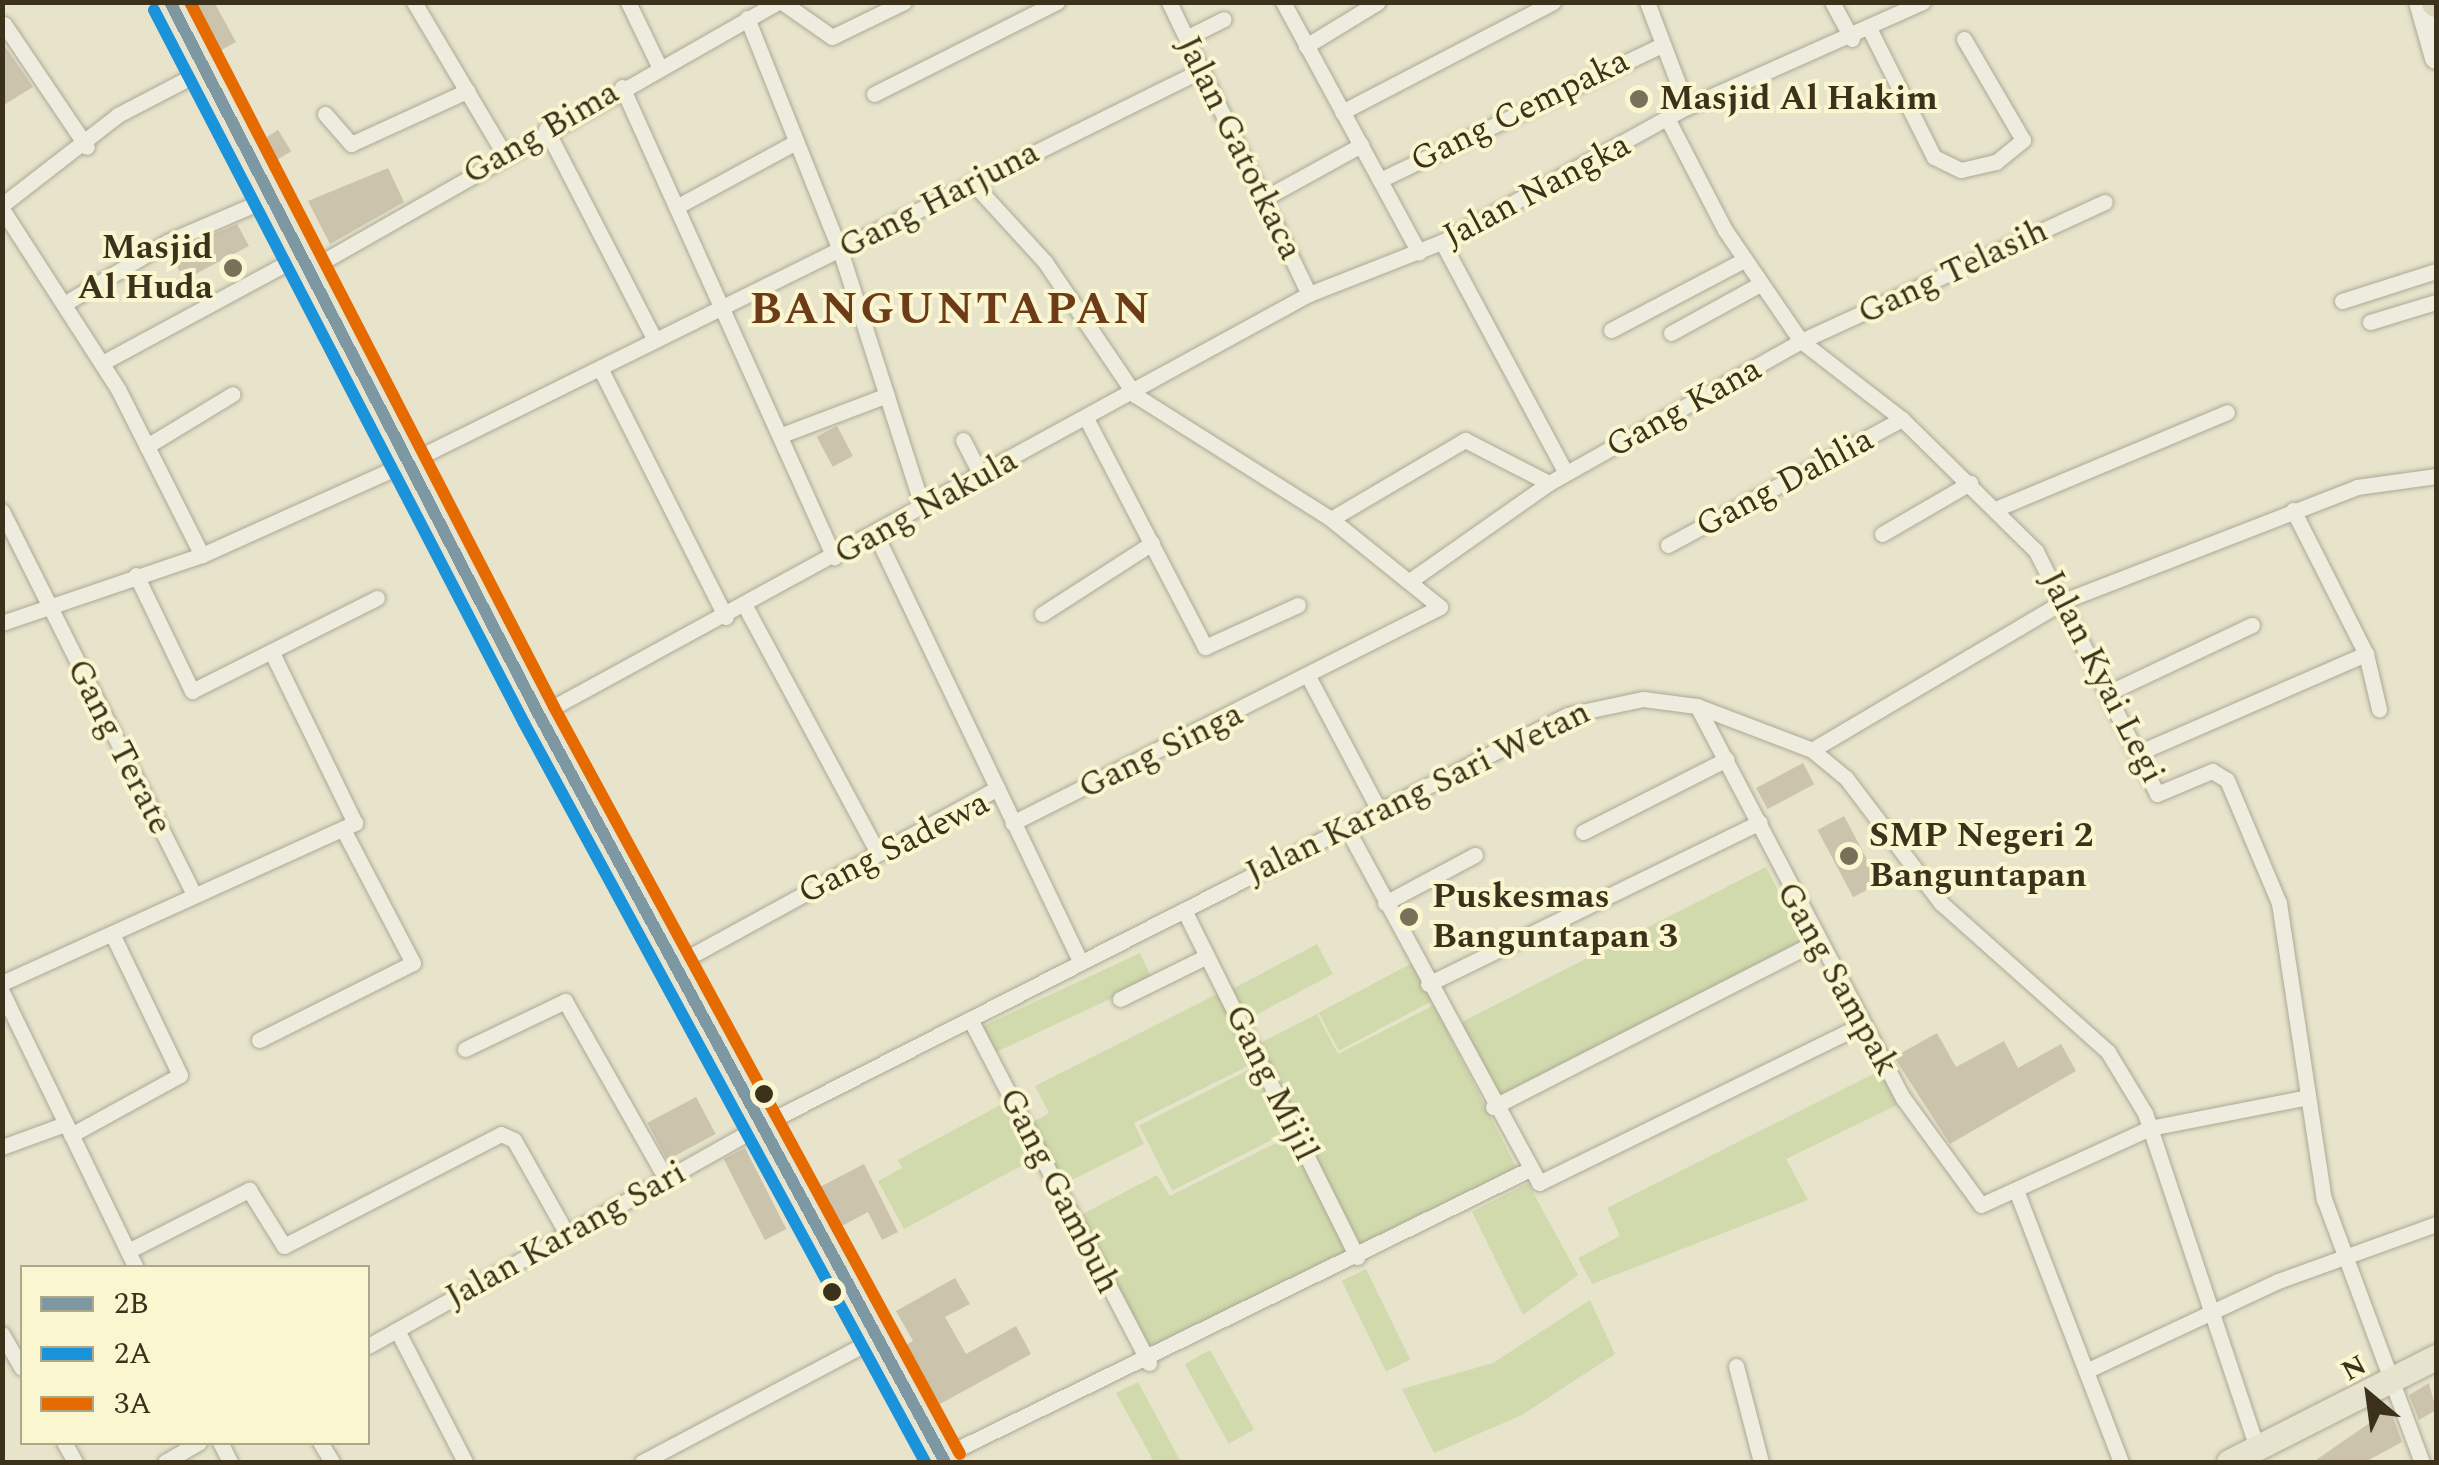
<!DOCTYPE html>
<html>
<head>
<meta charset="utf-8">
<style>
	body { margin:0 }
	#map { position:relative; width:2439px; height:1465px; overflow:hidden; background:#e7e4cb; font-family:Spectral,serif }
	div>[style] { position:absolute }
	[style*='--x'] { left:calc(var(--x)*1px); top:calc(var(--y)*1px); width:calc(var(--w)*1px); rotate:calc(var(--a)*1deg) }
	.green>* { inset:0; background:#d0daac; transform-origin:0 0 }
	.building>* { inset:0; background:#ccc3ac; transform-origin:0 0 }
	.roads { filter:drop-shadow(0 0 2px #aca895) drop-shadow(0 0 2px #aca895) }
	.street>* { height:15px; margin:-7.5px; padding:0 7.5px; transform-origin:7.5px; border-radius:7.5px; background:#eeecde }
	.secondary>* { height:22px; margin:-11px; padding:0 11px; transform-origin:11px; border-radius:11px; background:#eeecde }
	.primary>* { height:25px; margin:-12.5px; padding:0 12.5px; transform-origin:12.5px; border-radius:12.5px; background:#e6e4ce }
	.highway>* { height:28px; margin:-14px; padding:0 14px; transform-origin:14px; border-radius:14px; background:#dad5bc }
	.bus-1>* { height:12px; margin:-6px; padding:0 6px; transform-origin:6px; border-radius:6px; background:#7e98a3 }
	.bus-2>* { height:12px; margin:-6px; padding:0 6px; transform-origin:6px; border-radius:6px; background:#1a93db }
	.bus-3>* { height:12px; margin:-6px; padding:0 6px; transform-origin:6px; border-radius:6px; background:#e56a00 }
	.dots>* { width:28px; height:28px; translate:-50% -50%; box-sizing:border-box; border:5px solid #f9f6d0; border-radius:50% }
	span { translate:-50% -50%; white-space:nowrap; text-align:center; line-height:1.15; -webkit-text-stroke:8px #f9f6d0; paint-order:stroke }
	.poi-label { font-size:35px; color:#3c321c; font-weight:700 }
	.left { translate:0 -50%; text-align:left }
	.right { translate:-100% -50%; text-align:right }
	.street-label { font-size:35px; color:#3c321c }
	.district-label { font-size:45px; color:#6d3b17; font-weight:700; letter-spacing:2.5px }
	.frame { position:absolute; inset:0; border:5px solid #3c321c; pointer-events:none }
	.legend { position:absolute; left:20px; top:1265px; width:350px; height:180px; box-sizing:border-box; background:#f9f6d0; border:2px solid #ada888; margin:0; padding:12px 18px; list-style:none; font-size:30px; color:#3c321c }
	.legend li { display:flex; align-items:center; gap:20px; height:50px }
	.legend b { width:50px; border:2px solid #ada888 }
	.north { position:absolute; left:2319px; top:1345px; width:100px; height:100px; -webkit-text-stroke:8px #f9f6d0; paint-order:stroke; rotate:331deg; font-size:28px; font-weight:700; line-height:40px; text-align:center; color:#3c321c }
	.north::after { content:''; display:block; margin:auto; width:35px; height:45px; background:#3c321c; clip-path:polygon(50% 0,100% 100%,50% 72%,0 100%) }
</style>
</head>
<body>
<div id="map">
	<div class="green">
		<div style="left:1766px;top:867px;width:89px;height:349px;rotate:63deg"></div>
		<div style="left:1317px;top:944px;width:34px;height:99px;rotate:62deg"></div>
		<div style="left:1140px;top:953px;width:29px;height:174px;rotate:65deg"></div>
		<div style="left:1414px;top:962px;width:43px;height:108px;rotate:62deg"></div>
		<div style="clip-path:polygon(1221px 992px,1256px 1062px,1134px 1123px,1144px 1144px,1062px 1185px,1031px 1123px,1049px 1113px,1035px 1086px)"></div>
		<div style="clip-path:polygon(1434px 1005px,1517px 1169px,1362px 1249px,1258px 1044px,1317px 1014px,1338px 1054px)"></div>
		<div style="left:1256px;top:1066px;width:73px;height:131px;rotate:63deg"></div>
		<div style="clip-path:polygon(1883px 1069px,1903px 1102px,1786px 1159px,1808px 1200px,1592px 1284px,1578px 1258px,1620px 1236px,1607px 1208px)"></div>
		<div style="clip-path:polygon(1004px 1103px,1034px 1159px,904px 1229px,878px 1181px,902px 1168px,898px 1160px)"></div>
		<div style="clip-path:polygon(1292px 1135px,1352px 1256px,1150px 1356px,1079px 1216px,1157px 1175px,1170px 1196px)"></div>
		<div style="clip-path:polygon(1528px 1183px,1578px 1275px,1523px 1315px,1472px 1212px)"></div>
		<div style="left:1366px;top:1269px;width:101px;height:27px;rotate:64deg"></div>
		<div style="clip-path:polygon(1590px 1300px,1615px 1354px,1522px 1415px,1434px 1453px,1402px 1389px,1493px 1363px)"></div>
		<div style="left:1210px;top:1350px;width:91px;height:29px;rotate:61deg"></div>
		<div style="clip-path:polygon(1138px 1382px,1181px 1462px,1154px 1462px,1116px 1393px)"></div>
	</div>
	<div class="building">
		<div style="clip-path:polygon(195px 2px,214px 2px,236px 42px,216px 53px)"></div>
		<div style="clip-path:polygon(2px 42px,33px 87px,2px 106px)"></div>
		<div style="left:278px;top:130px;width:25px;height:21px;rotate:58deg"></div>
		<div style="clip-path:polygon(388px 168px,404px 202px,330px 244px,308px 201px)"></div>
		<div style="clip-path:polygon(237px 224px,249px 246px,184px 280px,170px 253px)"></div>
		<div style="left:837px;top:426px;width:34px;height:23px;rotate:62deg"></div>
		<div style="left:1803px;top:763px;width:24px;height:53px;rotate:62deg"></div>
		<div style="left:1844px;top:816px;width:76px;height:30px;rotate:62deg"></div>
		<div style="clip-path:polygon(1937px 1033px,1956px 1067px,2004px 1041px,2018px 1068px,2061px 1044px,2076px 1071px,1950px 1144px,1894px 1057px)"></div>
		<div style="left:696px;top:1097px;width:42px;height:55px;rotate:62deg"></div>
		<div style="left:745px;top:1148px;width:91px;height:24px;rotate:63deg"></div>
		<div style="clip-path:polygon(864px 1164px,898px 1232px,882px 1240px,868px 1212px,840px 1227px,820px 1187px)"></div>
		<div style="clip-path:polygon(955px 1278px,970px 1304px,945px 1317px,966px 1354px,1016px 1326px,1031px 1354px,940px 1404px,902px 1347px,913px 1341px,896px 1311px)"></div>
		<div style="clip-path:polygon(2429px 1383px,2436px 1410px,2419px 1420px,2409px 1395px)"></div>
		<div style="clip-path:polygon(2390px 1409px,2402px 1442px,2365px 1462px,2313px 1462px)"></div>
	</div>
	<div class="roads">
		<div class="street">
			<div style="--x:414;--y:2;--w:174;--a:59.3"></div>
			<div style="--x:628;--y:2;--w:71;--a:64.2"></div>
			<div style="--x:782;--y:2;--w:61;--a:35"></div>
			<div style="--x:832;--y:37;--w:80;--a:-25.9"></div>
			<div style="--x:1169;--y:2;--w:324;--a:64.4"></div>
			<div style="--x:1283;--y:2;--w:285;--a:61.5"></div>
			<div style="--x:1647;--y:2;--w:112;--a:69.1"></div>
			<div style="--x:1832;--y:2;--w:42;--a:61.6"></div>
			<div style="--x:747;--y:18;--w:250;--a:68.2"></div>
			<div style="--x:840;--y:250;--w:271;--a:72.2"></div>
			<div style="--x:4;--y:24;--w:148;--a:56"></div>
			<div style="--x:1871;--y:32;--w:140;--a:63.3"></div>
			<div style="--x:1934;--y:157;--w:30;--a:26"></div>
			<div style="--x:1961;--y:170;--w:36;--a:-13"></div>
			<div style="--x:1996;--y:162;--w:35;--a:-39"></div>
			<div style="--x:2023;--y:140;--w:117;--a:-120.3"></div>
			<div style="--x:1186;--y:38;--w:42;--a:-26.6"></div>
			<div style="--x:1306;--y:46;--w:84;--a:-31.4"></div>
			<div style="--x:622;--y:87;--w:516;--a:65.72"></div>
			<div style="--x:874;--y:94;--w:205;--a:-26.7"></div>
			<div style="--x:1342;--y:112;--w:238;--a:-27.5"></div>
			<div style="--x:325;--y:114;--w:40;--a:49"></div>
			<div style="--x:351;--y:144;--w:128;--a:-24.6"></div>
			<div style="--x:1668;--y:120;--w:124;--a:62.6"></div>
			<div style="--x:1725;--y:230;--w:135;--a:55.6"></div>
			<div style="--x:1801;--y:341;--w:128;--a:37.7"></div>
			<div style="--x:1902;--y:419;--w:188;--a:44.6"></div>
			<div style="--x:2036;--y:551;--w:271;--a:63.5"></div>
			<div style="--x:2157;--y:794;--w:60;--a:-22.7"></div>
			<div style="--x:2212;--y:771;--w:17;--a:31"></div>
			<div style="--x:2227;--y:780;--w:134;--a:67.1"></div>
			<div style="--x:2279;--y:903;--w:299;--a:81.4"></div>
			<div style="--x:2324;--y:1199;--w:281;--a:69.6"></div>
			<div style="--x:546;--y:129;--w:237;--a:62.7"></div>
			<div style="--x:1380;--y:180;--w:313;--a:-25.6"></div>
			<div style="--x:972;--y:182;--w:108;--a:47.6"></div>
			<div style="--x:1045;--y:262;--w:161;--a:55.9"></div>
			<div style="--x:1135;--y:395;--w:232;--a:32.3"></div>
			<div style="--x:1331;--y:519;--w:140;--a:38.9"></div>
			<div style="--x:1440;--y:607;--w:479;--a:153.2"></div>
			<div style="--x:1265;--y:198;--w:110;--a:-28.9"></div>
			<div style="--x:2;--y:205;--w:147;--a:-37.8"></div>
			<div style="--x:118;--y:115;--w:95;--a:-27.6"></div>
			<div style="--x:678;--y:206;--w:134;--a:-28.5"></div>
			<div style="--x:2;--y:209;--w:214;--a:57.2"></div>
			<div style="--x:118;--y:389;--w:186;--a:63.2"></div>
			<div style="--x:1442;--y:242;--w:262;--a:61.8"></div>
			<div style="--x:308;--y:270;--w:541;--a:-29.69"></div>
			<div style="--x:2342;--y:301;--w:99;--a:-17.7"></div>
			<div style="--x:64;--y:304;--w:120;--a:-31"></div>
			<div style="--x:167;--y:242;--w:111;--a:-23.3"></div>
			<div style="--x:2370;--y:322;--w:69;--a:-16.9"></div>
			<div style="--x:1611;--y:330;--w:150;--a:-27.8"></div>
			<div style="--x:1671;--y:333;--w:102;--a:-28.8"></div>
			<div style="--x:102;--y:363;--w:225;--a:-28.4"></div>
			<div style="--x:600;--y:368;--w:279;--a:63.2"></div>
			<div style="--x:1087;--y:420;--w:256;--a:62.5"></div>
			<div style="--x:1205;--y:647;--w:102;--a:-24.3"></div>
			<div style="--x:784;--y:434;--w:110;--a:-20.7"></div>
			<div style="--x:963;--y:440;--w:42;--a:62.8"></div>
			<div style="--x:147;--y:446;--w:100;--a:-31.2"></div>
			<div style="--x:1998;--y:508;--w:248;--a:-22.7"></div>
			<div style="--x:2293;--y:510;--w:161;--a:63.1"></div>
			<div style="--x:2366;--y:654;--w:57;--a:76.7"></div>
			<div style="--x:2;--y:511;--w:426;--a:63.4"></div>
			<div style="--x:1331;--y:519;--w:156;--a:-30.5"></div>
			<div style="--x:1465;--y:440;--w:94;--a:27.1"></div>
			<div style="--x:1882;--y:534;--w:102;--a:-30.1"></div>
			<div style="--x:876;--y:535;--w:474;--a:64.4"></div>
			<div style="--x:1668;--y:545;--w:266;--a:-28.3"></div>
			<div style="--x:136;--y:575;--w:129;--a:64.2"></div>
			<div style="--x:192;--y:691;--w:207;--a:-26.7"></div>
			<div style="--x:1411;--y:580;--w:169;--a:-35.1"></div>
			<div style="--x:1549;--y:483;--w:289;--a:-29.4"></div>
			<div style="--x:1801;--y:341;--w:334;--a:-24.6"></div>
			<div style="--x:745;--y:606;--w:281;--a:61.7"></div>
			<div style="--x:1042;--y:614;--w:131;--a:-32.8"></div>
			<div style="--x:2;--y:623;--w:211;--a:-18.8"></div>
			<div style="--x:202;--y:555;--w:225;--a:-24.2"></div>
			<div style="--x:407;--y:463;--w:887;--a:-26.31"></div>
			<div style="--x:1309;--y:678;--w:149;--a:62.1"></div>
			<div style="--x:2110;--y:692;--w:157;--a:-25.3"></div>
			<div style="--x:1697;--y:706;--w:443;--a:62.3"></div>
			<div style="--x:1903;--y:1098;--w:132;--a:53.9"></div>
			<div style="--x:1981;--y:1205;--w:186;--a:-24.5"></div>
			<div style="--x:2150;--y:1128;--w:161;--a:-11.1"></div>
			<div style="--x:539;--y:715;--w:878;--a:-28.67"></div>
			<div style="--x:1309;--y:294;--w:143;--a:-21.4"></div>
			<div style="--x:1442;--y:242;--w:280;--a:-28.9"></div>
			<div style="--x:1687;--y:107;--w:258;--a:-24"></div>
			<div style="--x:1812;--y:750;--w:295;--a:-30.6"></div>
			<div style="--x:2066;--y:600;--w:312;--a:-21.2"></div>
			<div style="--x:2357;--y:487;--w:80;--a:-7.9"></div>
			<div style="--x:2138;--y:753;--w:249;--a:-23.5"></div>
			<div style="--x:1346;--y:827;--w:405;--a:61.5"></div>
			<div style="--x:1539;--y:1183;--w:360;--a:-26.1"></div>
			<div style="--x:1583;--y:832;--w:161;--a:-26.9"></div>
			<div style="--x:1385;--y:903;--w:102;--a:-28.1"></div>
			<div style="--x:1184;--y:910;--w:388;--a:63.5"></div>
			<div style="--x:678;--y:963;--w:364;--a:-28.7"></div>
			<div style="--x:2;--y:983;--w:388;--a:-24.4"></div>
			<div style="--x:355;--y:823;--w:189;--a:-116"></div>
			<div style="--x:1428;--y:984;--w:369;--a:-26"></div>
			<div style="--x:2;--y:992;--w:307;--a:64.1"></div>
			<div style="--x:1120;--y:999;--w:97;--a:-26.3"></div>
			<div style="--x:970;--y:1019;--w:388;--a:62.5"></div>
			<div style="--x:259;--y:1040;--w:172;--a:-26.6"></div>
			<div style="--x:413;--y:963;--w:151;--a:-117.6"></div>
			<div style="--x:465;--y:1049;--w:111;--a:-25.6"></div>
			<div style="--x:565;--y:1001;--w:205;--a:60.4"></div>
			<div style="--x:1493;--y:1107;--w:363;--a:-27.1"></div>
			<div style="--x:71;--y:1135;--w:124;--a:-28.8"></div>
			<div style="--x:180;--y:1075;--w:157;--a:-115.7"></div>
			<div style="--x:2;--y:1147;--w:67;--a:-20.1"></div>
			<div style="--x:2016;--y:1190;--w:292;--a:68.9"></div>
			<div style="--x:128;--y:1251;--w:136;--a:-26.8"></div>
			<div style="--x:249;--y:1190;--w:66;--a:58"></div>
			<div style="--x:284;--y:1246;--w:244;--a:-27.3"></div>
			<div style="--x:501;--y:1134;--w:14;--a:25"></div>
			<div style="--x:514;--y:1140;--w:108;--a:60.6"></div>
			<div style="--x:397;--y:1330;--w:148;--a:62.7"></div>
			<div style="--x:2;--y:1334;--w:39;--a:60"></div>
			<div style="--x:368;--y:1346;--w:454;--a:-29.3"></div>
			<div style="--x:764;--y:1124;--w:901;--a:-26.99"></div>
			<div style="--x:1567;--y:715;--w:78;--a:-11.9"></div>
			<div style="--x:1643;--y:699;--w:54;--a:7.4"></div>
			<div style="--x:1697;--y:706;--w:123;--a:20.9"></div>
			<div style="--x:1812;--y:750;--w:44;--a:39.5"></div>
			<div style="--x:1846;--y:778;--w:157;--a:52.8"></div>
			<div style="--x:1941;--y:903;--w:224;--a:41.7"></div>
			<div style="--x:2108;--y:1052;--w:71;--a:58.8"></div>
			<div style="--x:2145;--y:1113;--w:352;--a:71.5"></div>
			<div style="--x:1736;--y:1366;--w:99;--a:75.4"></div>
			<div style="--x:2086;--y:1371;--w:212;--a:-25.1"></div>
			<div style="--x:2278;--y:1281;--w:168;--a:-19.8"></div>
			<div style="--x:64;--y:1442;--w:23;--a:61"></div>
			<div style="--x:220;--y:1442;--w:22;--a:63"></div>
			<div style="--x:320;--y:1442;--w:23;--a:59"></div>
			<div style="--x:937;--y:1459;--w:656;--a:-26.06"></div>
			<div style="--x:165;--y:1462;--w:39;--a:-30"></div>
			<div style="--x:642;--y:1462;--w:267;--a:-27.9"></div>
		</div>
		<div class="secondary">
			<div style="--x:2420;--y:2;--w:58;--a:74.1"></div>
		</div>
		<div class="primary">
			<div style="--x:170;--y:2;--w:803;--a:62.64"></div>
			<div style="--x:539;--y:715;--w:850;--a:61.48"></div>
			<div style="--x:2229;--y:1462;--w:232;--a:-26.9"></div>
		</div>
		<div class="highway">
			<div style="--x:2436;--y:2;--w:1;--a:90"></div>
		</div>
	</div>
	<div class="bus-1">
		<div style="--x:170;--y:2;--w:803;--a:62.64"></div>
		<div style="--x:539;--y:715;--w:850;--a:61.48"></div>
	</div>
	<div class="bus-2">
		<div style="--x:154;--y:10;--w:803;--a:62.57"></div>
		<div style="--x:524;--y:723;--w:841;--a:61.51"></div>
	</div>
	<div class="bus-3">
		<div style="--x:190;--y:2;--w:793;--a:62.69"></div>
		<div style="--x:554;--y:707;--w:850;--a:61.48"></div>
	</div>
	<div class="dots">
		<div style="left:1639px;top:99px;background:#787059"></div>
		<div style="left:233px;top:268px;background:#787059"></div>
		<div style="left:1849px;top:856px;background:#787059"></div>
		<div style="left:1409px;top:917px;background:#787059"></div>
		<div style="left:764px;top:1094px;background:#3c321c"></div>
		<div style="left:832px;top:1292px;background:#3c321c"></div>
	</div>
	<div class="poi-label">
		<span class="left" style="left:1659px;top:99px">Masjid Al Hakim</span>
		<span class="right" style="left:213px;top:268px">Masjid<br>Al Huda</span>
		<span class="left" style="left:1869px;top:856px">SMP Negeri 2<br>Banguntapan</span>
		<span class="left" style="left:1432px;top:917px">Puskesmas<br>Banguntapan 3</span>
	</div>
	<div class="street-label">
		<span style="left:1520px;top:111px;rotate:-26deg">Gang Cempaka</span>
		<span style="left:541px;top:133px;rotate:-30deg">Gang Bima</span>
		<span style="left:1239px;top:148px;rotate:64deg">Jalan Gatotkaca</span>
		<span style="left:1537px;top:191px;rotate:-28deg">Jalan Nangka</span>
		<span style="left:939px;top:200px;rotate:-27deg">Gang Harjuna</span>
		<span style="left:1953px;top:272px;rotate:-25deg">Gang Telasih</span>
		<span style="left:1684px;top:408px;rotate:-29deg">Gang Kana</span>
		<span style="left:1785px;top:483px;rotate:-28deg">Gang Dahlia</span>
		<span style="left:926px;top:507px;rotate:-29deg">Gang Nakula</span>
		<span style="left:2102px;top:677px;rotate:63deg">Jalan Kyai Legi</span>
		<span style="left:119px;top:747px;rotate:63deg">Gang Terate</span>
		<span style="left:1161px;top:751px;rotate:-26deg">Gang Singa</span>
		<span style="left:1418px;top:793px;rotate:-26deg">Jalan Karang Sari Wetan</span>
		<span style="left:894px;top:848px;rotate:-27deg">Gang Sadewa</span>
		<span style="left:1837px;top:979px;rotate:61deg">Gang Sampak</span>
		<span style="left:1271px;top:1083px;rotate:64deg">Gang Mijil</span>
		<span style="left:1059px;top:1191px;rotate:63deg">Gang Gambuh</span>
		<span style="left:566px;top:1235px;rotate:-29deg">Jalan Karang Sari</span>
	</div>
	<div class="district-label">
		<span style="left:951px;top:310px">BANGUNTAPAN</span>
	</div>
	<div class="frame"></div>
	<ul class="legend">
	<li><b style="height:12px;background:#7e98a3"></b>2B</li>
	<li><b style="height:12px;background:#1a93db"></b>2A</li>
	<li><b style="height:12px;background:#e56a00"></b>3A</li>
	</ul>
	<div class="north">N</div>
</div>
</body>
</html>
